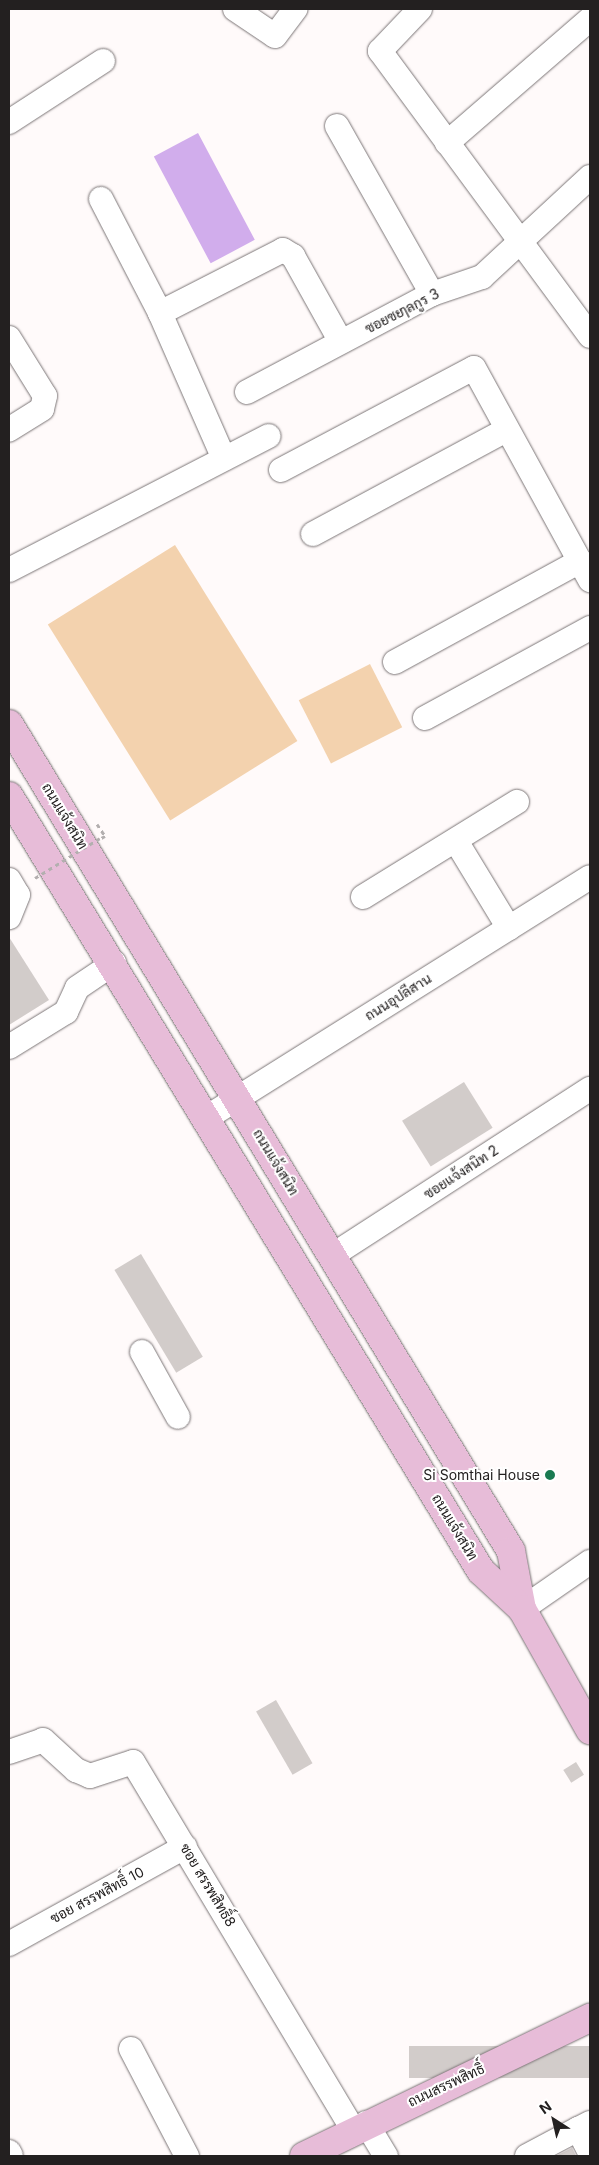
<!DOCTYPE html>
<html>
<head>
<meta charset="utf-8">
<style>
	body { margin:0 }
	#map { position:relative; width:599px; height:2165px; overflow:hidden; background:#fffafa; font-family:Inter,Sarabun,sans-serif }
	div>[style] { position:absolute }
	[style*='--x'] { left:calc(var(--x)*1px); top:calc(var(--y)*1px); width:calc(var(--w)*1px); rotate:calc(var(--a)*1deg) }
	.green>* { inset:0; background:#f3d2ae; transform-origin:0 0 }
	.water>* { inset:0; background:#d1adec; transform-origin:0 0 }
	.building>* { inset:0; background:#d2ccca; transform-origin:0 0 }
	.path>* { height:3px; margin-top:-1.5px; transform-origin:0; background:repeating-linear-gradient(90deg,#b3afaf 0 4px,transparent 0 8px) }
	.roads { filter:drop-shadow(0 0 1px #7c7677) drop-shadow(0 0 1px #7c7677) }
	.minor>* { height:24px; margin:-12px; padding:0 12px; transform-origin:12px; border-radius:12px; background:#fff }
	.major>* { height:28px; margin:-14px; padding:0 14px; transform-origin:14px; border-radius:14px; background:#e7bcd8 }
	.path-bridge>* { height:3px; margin-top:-1.5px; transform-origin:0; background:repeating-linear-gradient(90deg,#b3afaf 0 4px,transparent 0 8px) }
	.dots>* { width:14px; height:14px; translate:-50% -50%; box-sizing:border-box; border:2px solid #fff; border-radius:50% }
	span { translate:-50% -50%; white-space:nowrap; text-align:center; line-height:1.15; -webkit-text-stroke:4px #fff; paint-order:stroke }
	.street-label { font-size:14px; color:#232020 }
	.poi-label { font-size:14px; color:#232020 }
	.right { translate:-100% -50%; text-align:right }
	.frame { position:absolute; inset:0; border:10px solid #232020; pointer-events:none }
	.north { position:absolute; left:529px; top:2095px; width:50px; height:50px; -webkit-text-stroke:4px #fff; paint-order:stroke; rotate:325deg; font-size:14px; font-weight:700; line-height:20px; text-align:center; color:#232020 }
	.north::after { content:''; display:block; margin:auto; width:18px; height:22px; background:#232020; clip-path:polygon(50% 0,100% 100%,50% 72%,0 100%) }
</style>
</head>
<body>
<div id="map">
	<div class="green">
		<div style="left:175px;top:545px;width:231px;height:150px;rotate:58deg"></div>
		<div style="left:370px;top:664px;width:71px;height:80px;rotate:63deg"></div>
	</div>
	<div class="water">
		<div style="left:198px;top:133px;width:121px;height:50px;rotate:62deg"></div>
	</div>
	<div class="building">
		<div style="clip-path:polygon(9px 937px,49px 1000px,9px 1025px)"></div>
		<div style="left:464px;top:1082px;width:54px;height:73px;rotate:58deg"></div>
		<div style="left:141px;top:1254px;width:120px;height:31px;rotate:59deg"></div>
		<div style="left:276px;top:1700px;width:73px;height:23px;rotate:60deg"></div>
		<div style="left:576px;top:1762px;width:15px;height:15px;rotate:58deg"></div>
		<div style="left:590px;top:2046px;width:32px;height:181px;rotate:90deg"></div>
		<div style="clip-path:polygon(572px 2148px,576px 2156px,556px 2156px)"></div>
	</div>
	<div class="path">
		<div style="--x:97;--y:824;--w:14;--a:56"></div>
		<div style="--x:105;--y:836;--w:4;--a:153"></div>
	</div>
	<div class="roads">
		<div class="minor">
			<div style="--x:235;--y:9;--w:48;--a:34"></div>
			<div style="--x:275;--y:36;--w:34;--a:-53"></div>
			<div style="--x:420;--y:9;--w:58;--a:133.6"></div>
			<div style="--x:380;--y:51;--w:354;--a:53.6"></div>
			<div style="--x:9;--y:122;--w:112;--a:-33"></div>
			<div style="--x:337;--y:126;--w:193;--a:60.5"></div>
			<div style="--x:447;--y:143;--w:189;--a:-40.9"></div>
			<div style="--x:101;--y:199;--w:128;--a:62.6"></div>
			<div style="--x:160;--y:313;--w:159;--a:66.3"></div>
			<div style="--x:160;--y:313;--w:138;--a:-27.1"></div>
			<div style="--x:283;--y:250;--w:12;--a:31"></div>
			<div style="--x:293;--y:256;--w:98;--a:60.8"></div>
			<div style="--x:9;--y:338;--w:68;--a:58.2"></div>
			<div style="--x:45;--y:396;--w:13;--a:103"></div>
			<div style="--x:42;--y:409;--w:39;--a:148"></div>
			<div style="--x:247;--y:392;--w:209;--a:-27.9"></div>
			<div style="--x:432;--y:294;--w:53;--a:-18.8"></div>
			<div style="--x:482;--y:277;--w:147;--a:-42.8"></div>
			<div style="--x:281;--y:470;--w:218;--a:-27.9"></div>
			<div style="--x:474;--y:368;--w:242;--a:61.3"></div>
			<div style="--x:313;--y:534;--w:219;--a:-28.3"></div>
			<div style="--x:9;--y:570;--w:292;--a:-27.3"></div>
			<div style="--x:395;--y:662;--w:211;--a:-28.6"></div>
			<div style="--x:425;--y:718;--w:188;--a:-28.6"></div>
			<div style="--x:456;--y:841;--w:102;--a:58.7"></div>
			<div style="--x:9;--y:880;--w:17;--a:59"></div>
			<div style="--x:18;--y:895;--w:24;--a:112"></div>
			<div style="--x:363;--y:897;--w:181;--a:-31.7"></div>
			<div style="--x:9;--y:1047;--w:67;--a:-31.6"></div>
			<div style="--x:66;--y:1012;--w:26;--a:-65"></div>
			<div style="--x:77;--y:988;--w:45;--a:-34"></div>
			<div style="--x:206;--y:1118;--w:453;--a:-32.1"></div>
			<div style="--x:333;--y:1255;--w:306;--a:-32.9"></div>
			<div style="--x:142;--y:1352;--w:74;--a:61"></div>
			<div style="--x:522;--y:1609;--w:83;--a:-34.7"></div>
			<div style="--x:9;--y:1752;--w:36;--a:-19"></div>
			<div style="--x:43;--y:1740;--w:45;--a:42.3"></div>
			<div style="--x:76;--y:1770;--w:15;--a:23"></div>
			<div style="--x:90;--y:1776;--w:45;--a:-18"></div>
			<div style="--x:133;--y:1762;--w:428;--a:59.1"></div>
			<div style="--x:9;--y:1944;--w:201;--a:-28.9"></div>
			<div style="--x:131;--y:2049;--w:121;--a:62.4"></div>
			<div style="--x:366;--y:2123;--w:39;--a:59"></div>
			<div style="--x:590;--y:2123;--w:13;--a:153"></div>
			<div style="--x:578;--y:2129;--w:27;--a:63"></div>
			<div style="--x:9;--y:2152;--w:4;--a:63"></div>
			<div style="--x:527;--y:2156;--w:58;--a:-27.9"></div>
		</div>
		<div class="major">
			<div style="--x:9;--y:724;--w:967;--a:58.74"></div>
			<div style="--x:511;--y:1551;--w:59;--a:79.3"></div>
			<div style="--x:9;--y:796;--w:907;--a:58.66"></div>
			<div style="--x:481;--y:1571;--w:56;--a:42.8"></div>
			<div style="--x:522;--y:1609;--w:139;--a:60.7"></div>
			<div style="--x:304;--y:2156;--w:318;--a:-25.8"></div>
		</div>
	</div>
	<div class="path-bridge">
		<div style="--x:35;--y:878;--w:76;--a:-31.6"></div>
	</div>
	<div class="dots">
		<div style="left:550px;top:1475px;background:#1a7a51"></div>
	</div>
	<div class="street-label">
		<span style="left:402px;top:311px;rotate:-27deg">ซอยซยๅลกูร 3</span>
		<span style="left:65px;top:816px;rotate:59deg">ถนนแจ้งสนิท</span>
		<span style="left:398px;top:997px;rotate:-32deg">ถนนอุปลีสาน</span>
		<span style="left:276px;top:1162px;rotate:59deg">ถนนแจ้งสนิท</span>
		<span style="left:461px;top:1172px;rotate:-33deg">ซอยแจ้งสนิท 2</span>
		<span style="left:455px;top:1527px;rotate:59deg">ถนนแจ้งสนิท</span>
		<span style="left:208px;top:1885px;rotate:59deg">ซอย สรรพสิทธิ์8</span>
		<span style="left:97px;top:1895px;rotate:-28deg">ซอย สรรพสิทธิ์ 10</span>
		<span style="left:446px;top:2085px;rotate:-25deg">ถนนสรรพสิทธิ์</span>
	</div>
	<div class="poi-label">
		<span class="right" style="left:540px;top:1475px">Si Somthai House</span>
	</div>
	<div class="frame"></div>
	<div class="north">N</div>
</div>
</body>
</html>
